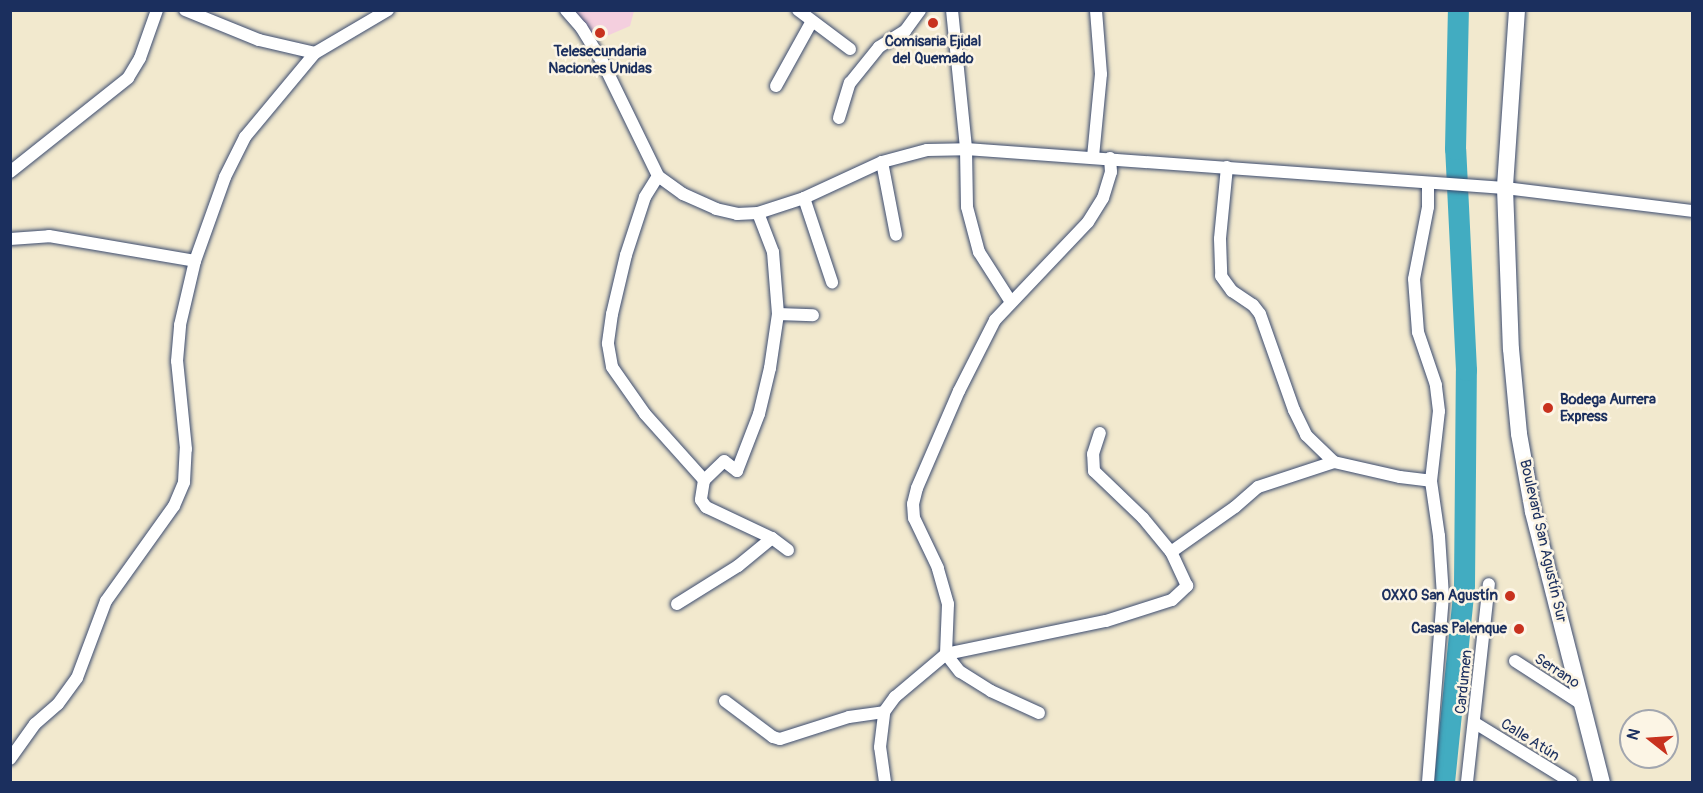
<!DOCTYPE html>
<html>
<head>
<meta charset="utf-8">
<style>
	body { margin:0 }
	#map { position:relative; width:1703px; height:793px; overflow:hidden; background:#f2e9ce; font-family:Pangolin,sans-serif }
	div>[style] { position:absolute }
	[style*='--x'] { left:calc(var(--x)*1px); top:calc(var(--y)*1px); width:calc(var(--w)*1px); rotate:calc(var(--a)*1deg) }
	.built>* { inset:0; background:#f4cfde }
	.river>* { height:21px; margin:-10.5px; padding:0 10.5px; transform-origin:10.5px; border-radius:10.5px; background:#42acc1 }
	.roads { filter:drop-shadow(0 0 2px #3b4b6f) drop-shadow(0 0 2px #3b4b6f) }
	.minor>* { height:12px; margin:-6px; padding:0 6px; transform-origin:6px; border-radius:6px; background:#fff }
	.secondary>* { height:16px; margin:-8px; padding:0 8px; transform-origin:8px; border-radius:8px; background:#fff }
	.dots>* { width:16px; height:16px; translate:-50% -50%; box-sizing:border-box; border:3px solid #fcf5e5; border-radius:50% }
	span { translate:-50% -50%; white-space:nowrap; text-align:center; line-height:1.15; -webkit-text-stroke:5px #fcf5e5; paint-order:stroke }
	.poi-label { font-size:15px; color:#1b2f5e; font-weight:700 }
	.left { translate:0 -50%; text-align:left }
	.right { translate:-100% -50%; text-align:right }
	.street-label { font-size:15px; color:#1b2f5e }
	.frame { position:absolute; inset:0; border:12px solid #1b2f5e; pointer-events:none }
	.north { position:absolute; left:1619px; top:709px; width:60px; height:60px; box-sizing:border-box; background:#fcf5e5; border:2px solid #a2a6af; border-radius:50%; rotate:287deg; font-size:16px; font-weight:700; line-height:24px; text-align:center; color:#1b2f5e }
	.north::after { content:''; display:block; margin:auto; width:21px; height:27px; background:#c8321e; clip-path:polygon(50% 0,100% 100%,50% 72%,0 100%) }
</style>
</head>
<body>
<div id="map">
	<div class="built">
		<div style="clip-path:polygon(564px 11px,634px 11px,630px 26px,595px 41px)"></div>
	</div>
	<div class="river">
		<div style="--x:1444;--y:782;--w:198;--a:-84.2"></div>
		<div style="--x:1464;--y:585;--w:215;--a:-89.5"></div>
		<div style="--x:1466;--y:370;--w:221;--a:-92.8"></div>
		<div style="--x:1455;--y:149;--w:139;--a:-88.8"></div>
	</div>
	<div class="roads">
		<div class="minor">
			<div style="--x:185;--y:10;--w:80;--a:22.1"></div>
			<div style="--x:259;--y:40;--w:57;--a:13.1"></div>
			<div style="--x:566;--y:10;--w:23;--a:49"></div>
			<div style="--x:581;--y:27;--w:42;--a:58.6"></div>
			<div style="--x:603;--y:63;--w:126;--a:64"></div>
			<div style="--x:658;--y:176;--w:31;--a:36"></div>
			<div style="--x:683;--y:194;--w:36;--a:24"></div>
			<div style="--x:716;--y:209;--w:22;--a:13"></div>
			<div style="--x:737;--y:214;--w:21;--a:-3"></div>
			<div style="--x:758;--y:213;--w:48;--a:-18.1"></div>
			<div style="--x:804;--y:198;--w:86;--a:-24.8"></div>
			<div style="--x:882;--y:162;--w:47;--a:-14.9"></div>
			<div style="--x:927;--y:150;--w:39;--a:-1"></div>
			<div style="--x:966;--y:149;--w:540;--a:4.14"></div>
			<div style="--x:1505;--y:188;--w:188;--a:7"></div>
			<div style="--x:798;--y:10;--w:65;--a:36.9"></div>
			<div style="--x:952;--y:10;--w:140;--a:84.2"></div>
			<div style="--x:966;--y:149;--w:58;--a:89"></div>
			<div style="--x:967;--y:207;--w:47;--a:75.1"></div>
			<div style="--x:979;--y:252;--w:59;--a:57.4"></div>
			<div style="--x:776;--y:86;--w:74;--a:-61"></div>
			<div style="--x:839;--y:118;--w:37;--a:-73"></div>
			<div style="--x:850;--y:83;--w:46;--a:-51.1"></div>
			<div style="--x:879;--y:47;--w:31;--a:-32"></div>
			<div style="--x:905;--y:31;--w:26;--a:-54"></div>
			<div style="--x:1093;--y:157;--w:83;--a:-84.5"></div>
			<div style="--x:1101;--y:74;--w:64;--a:-94.5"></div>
			<div style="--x:882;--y:162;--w:74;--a:79.1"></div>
			<div style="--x:1227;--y:167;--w:72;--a:95.6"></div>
			<div style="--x:1220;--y:239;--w:37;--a:88"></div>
			<div style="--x:1221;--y:276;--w:19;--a:54"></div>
			<div style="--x:1232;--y:291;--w:25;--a:34"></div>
			<div style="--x:1253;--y:305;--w:11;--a:52"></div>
			<div style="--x:1260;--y:314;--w:102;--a:70.5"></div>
			<div style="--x:1294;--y:410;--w:28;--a:64"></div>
			<div style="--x:1306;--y:435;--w:39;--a:44"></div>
			<div style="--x:1334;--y:462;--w:68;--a:12.8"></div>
			<div style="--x:1400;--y:477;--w:31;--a:7"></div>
			<div style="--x:10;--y:172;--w:151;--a:-38.5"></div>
			<div style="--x:128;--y:78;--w:23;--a:-59"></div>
			<div style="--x:140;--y:58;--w:51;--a:-70.5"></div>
			<div style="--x:658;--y:176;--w:25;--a:122"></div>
			<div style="--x:645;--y:197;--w:61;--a:108.1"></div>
			<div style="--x:626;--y:255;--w:61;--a:103.3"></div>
			<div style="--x:612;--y:314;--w:30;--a:98"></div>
			<div style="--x:608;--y:344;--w:23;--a:80"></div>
			<div style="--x:612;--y:367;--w:57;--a:54.9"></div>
			<div style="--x:645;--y:414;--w:89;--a:48.2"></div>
			<div style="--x:804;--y:198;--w:89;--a:71.6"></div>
			<div style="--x:758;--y:213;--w:42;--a:69"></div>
			<div style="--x:773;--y:252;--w:62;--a:85.4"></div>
			<div style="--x:778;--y:314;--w:55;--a:98.4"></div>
			<div style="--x:770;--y:368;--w:47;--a:103.4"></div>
			<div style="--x:759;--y:414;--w:61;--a:111.1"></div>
			<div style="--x:737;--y:471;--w:16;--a:-142"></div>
			<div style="--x:724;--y:461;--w:28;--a:136"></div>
			<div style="--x:704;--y:480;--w:20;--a:99"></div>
			<div style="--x:701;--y:500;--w:9;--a:54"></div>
			<div style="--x:706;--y:507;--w:73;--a:25.2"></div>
			<div style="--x:772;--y:538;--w:20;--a:37"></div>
			<div style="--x:10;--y:239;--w:39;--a:-4"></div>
			<div style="--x:49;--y:236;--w:148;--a:9.7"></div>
			<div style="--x:778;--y:314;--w:35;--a:2"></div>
			<div style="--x:1171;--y:552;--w:78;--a:-35.1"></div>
			<div style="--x:1235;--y:507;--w:30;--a:-41"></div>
			<div style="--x:1258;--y:487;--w:80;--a:-18.2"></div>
			<div style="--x:677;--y:604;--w:72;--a:-31.9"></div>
			<div style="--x:738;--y:566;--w:44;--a:-39.5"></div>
			<div style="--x:1515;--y:661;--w:81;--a:32.9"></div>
			<div style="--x:725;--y:701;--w:60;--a:36.9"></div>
			<div style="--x:773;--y:737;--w:7;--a:16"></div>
			<div style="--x:780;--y:739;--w:72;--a:-17.7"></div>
			<div style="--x:849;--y:717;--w:35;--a:-8"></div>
			<div style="--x:1039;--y:713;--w:53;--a:-155.4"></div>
			<div style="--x:991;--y:691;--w:36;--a:-148"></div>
			<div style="--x:960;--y:672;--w:23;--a:-128"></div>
			<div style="--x:946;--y:654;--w:50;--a:-87.7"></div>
			<div style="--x:948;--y:604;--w:37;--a:-106"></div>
			<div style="--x:938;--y:568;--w:55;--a:-115.6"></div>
			<div style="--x:914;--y:518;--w:14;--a:-94"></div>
			<div style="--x:913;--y:504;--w:16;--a:-76"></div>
			<div style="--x:917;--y:488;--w:106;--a:-66.6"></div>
			<div style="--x:959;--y:391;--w:80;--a:-63.1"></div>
			<div style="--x:995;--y:320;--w:135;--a:-46.5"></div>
			<div style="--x:1088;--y:222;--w:28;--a:-58"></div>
			<div style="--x:1103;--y:198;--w:27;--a:-73"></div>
			<div style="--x:1111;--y:172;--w:14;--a:-94"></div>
			<div style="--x:1475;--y:723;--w:113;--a:31.6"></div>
			<div style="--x:10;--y:759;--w:43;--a:-54.5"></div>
			<div style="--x:35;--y:724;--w:30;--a:-41"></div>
			<div style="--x:58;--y:704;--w:32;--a:-54"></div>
			<div style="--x:77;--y:678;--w:82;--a:-69.4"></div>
			<div style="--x:106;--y:601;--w:117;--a:-54.4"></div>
			<div style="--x:174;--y:506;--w:26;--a:-67"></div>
			<div style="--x:184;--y:482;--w:33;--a:-87"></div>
			<div style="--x:186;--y:449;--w:88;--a:-95.8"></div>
			<div style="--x:177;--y:361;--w:36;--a:-85"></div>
			<div style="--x:180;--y:325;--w:66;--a:-76.8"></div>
			<div style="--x:195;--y:261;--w:89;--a:-70.3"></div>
			<div style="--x:225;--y:177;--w:45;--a:-63.4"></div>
			<div style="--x:245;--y:137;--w:109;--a:-50.2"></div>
			<div style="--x:315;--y:53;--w:85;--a:-30.5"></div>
			<div style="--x:885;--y:782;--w:35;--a:-98"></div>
			<div style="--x:880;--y:747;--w:35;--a:-83"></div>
			<div style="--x:884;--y:712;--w:19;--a:-54"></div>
			<div style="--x:895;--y:697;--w:67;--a:-40.1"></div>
			<div style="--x:946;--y:654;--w:163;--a:-11.7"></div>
			<div style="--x:1106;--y:621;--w:69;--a:-17.7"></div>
			<div style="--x:1172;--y:600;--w:21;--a:-43"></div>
			<div style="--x:1187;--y:586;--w:38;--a:-115"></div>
			<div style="--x:1171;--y:552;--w:44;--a:-129.5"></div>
			<div style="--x:1143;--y:518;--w:68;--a:-136.2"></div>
			<div style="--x:1094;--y:471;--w:17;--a:-93"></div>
			<div style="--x:1093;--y:454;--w:22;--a:-72"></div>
			<div style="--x:1428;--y:782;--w:187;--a:-85.4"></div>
			<div style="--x:1443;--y:596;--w:60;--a:-93.8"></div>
			<div style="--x:1439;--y:536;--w:56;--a:-98.3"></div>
			<div style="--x:1431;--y:481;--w:70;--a:-83.5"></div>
			<div style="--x:1439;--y:411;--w:26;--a:-97"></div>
			<div style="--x:1436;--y:385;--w:56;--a:-108.8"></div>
			<div style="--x:1418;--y:332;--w:53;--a:-94.3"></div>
			<div style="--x:1414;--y:279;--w:73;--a:-79"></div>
			<div style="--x:1428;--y:207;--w:23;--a:-90"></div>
			<div style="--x:1467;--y:782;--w:199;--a:-83.7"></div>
		</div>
		<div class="secondary">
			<div style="--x:1517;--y:10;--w:178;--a:93.9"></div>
			<div style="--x:1505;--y:188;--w:161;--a:87.9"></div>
			<div style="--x:1511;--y:349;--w:85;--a:84.6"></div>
			<div style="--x:1519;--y:434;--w:79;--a:79.8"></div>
			<div style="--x:1533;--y:512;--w:279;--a:75.7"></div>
		</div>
	</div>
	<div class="dots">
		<div style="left:933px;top:23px;background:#c8321e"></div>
		<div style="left:600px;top:33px;background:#c8321e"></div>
		<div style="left:1548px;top:408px;background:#c8321e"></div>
		<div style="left:1510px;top:596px;background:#c8321e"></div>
		<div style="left:1519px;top:629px;background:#c8321e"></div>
	</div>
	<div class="poi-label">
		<span style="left:933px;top:50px">Comisaria Ejidal<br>del Quemado</span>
		<span style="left:600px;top:60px">Telesecundaria<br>Naciones Unidas</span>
		<span class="left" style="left:1560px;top:408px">Bodega Aurrera<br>Express</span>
		<span class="right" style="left:1498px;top:596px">OXXO San Agustín</span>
		<span class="right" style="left:1507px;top:629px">Casas Palenque</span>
	</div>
	<div class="street-label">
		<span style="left:1543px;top:541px;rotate:77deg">Boulevard San Agustín Sur</span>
		<span style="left:1557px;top:671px;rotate:33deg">Serrano</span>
		<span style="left:1464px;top:682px;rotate:-84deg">Cardumen</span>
		<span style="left:1530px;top:740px;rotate:32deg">Calle Atún</span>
	</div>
	<div class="frame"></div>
	<div class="north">N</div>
</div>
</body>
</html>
